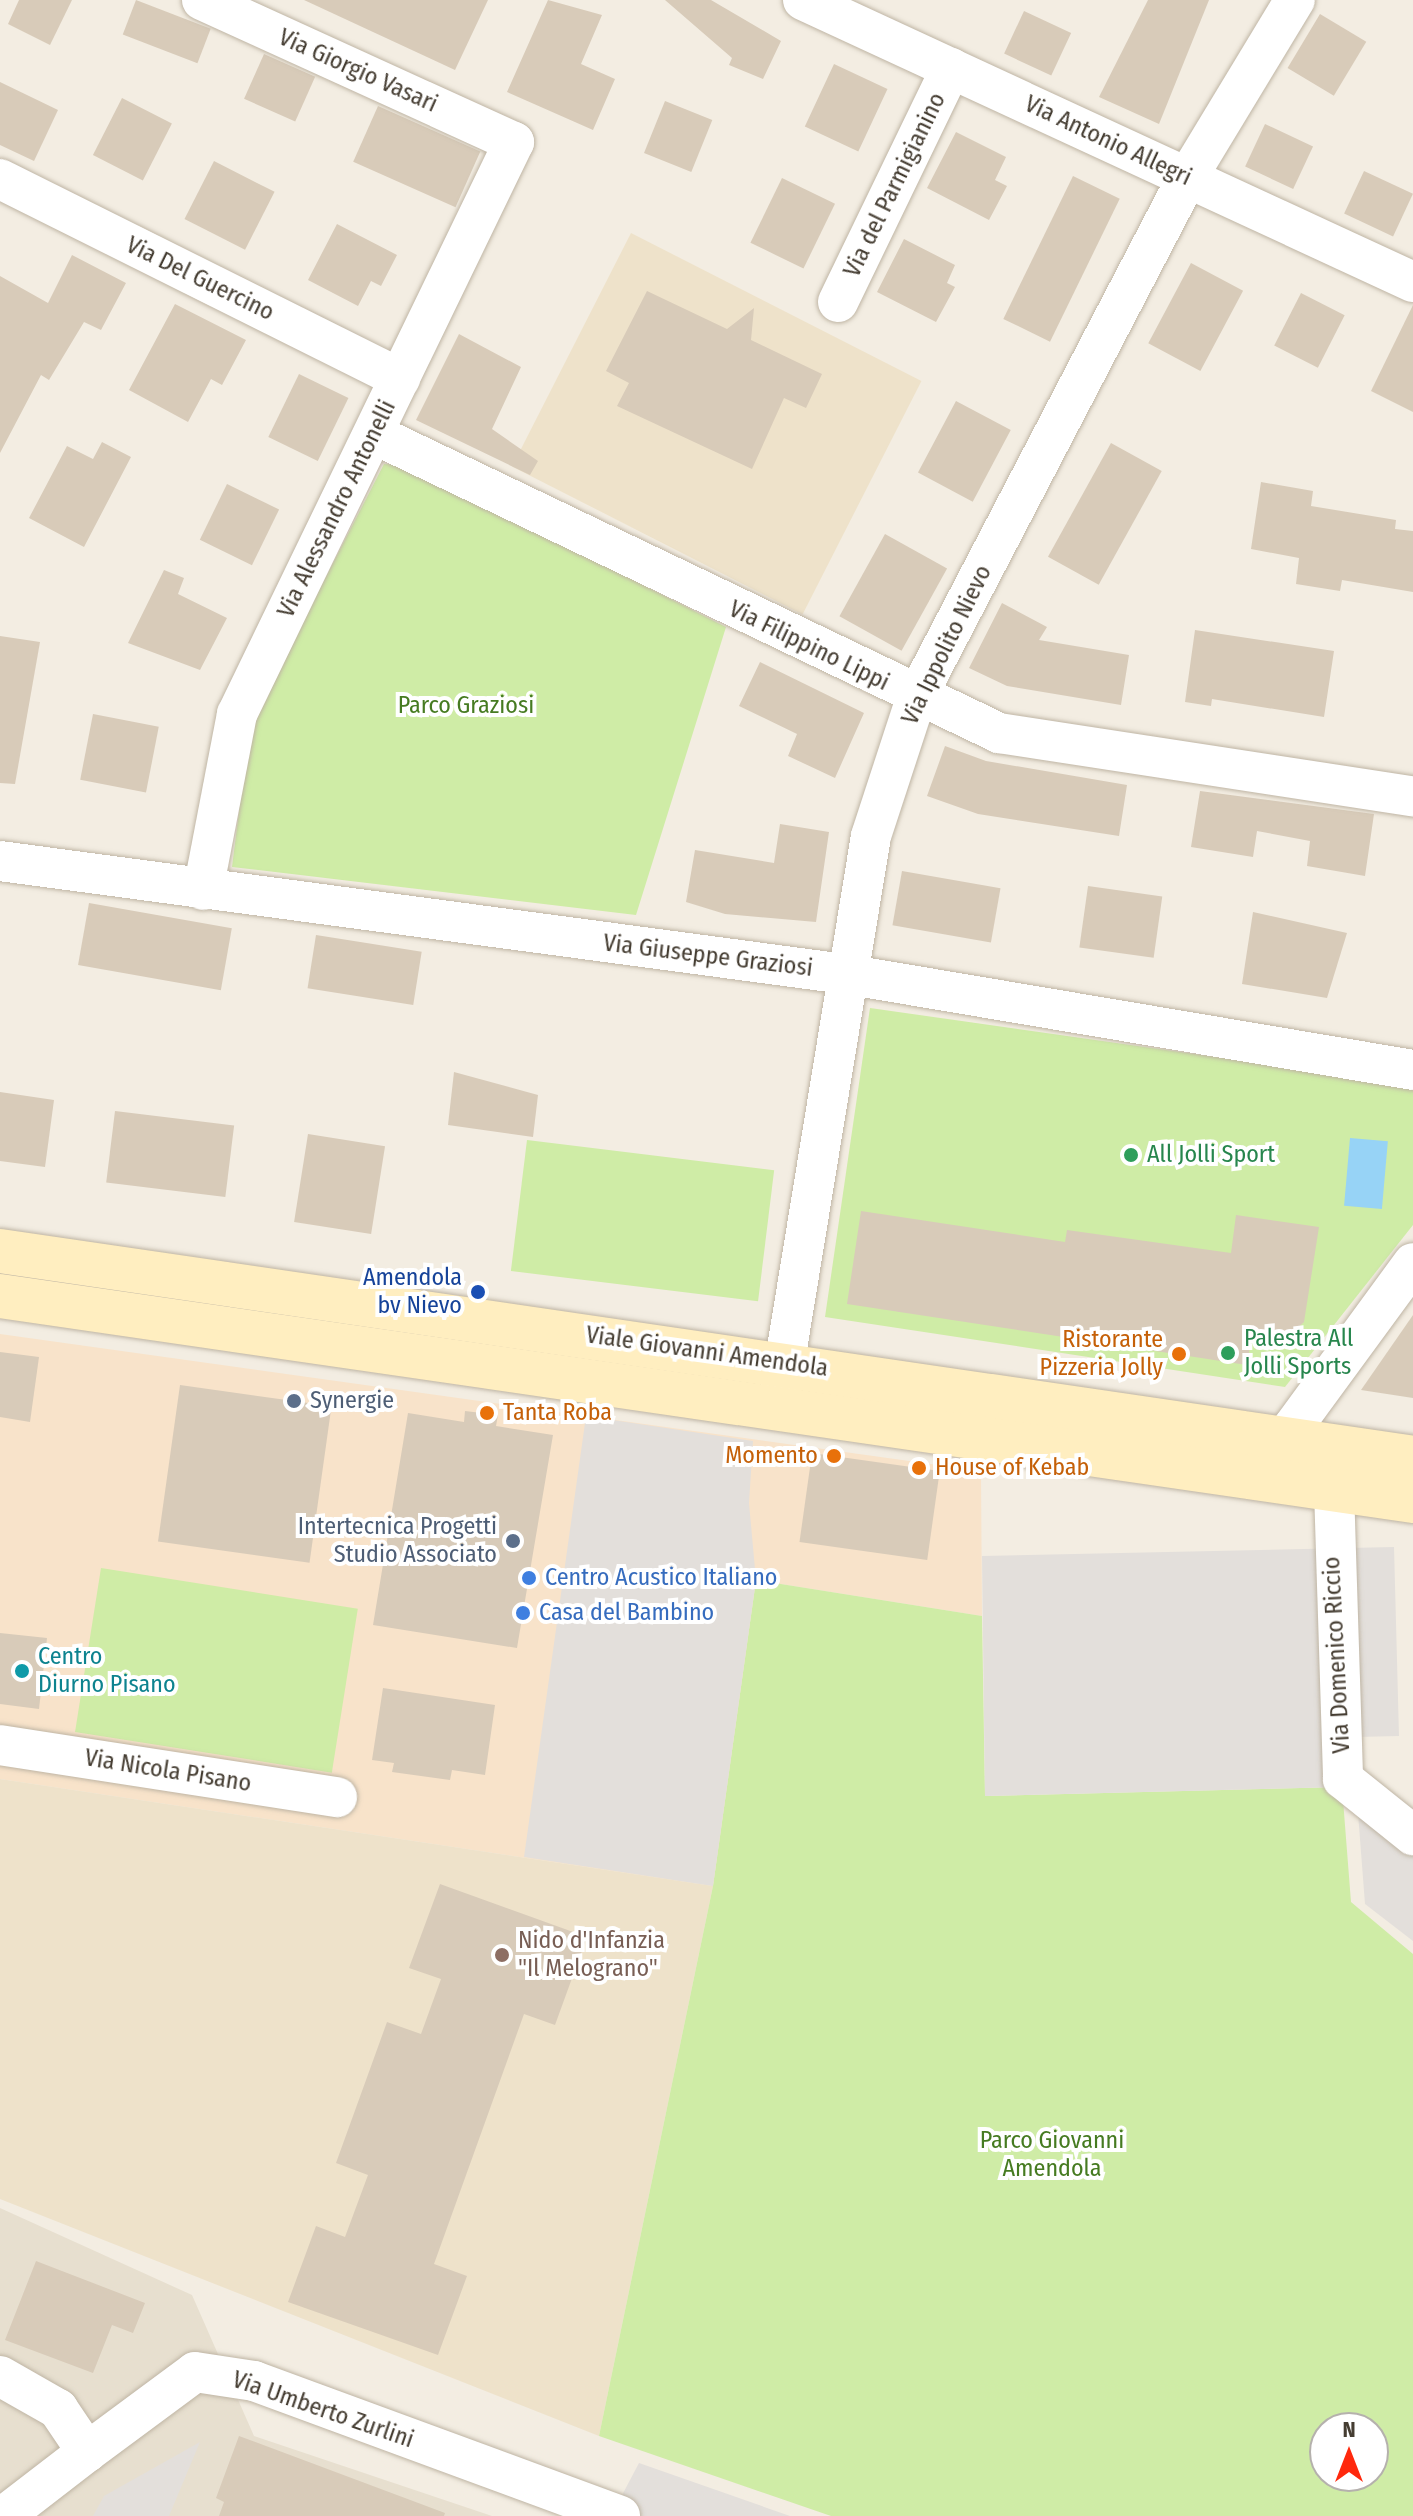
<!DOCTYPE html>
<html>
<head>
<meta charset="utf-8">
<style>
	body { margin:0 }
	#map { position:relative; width:1413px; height:2516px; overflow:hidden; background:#f3ede2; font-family:"Fira Sans Condensed",sans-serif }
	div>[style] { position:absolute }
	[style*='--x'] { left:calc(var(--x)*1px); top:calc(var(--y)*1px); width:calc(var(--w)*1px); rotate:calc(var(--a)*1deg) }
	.residential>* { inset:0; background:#e7dfcf }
	.commercial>* { inset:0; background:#f8e3ca }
	.education>* { inset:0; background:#eee2ca; transform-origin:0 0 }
	.green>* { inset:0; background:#cfeca6; transform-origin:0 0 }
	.parking>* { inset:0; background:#e3dfdb }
	.water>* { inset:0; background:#97d3f6; transform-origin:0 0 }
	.building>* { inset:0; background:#d8cbb9; transform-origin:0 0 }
	.roads { filter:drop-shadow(0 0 2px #bfb5a4) drop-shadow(0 0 2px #bfb5a4) }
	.minor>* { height:40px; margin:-20px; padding:0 20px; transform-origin:20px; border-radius:20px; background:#fff }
	.secondary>* { height:44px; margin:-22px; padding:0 22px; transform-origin:22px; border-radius:22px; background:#ffeec0 }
	.dots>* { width:22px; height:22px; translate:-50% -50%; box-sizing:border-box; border:4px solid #fff; border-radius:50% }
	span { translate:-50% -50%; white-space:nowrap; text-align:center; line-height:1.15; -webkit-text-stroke:8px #fff; paint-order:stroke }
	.street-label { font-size:24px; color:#453d32 }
	.park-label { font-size:24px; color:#467b21 }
	.leisure-label { font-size:24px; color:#27864d }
	.left { translate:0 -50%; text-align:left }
	.transit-label { font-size:24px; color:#164399 }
	.right { translate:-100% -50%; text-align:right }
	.food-label { font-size:24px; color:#c56008 }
	.service-label { font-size:24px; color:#4e5e75 }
	.shop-label { font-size:24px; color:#366cbe }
	.culture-label { font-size:24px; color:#0d838f }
	.education-label { font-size:24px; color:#785e54 }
	.north { position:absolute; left:1309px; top:2412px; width:80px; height:80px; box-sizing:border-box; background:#fff; border:2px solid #b5b1ad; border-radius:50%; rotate:0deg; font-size:22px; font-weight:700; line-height:32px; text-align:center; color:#453d32 }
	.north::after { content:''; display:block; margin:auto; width:28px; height:36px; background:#ff290d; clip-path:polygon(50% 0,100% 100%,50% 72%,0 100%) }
</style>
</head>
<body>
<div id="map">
	<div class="residential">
		<div style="clip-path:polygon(0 2208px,192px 2295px,254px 2436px,492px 2516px,0 2516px)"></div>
	</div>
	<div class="commercial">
		<div style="clip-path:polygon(0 1334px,981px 1471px,982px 1616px,756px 1580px,713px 1886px,0 1779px)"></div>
	</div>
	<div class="education">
		<div style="left:631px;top:233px;width:326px;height:262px;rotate:27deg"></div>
		<div style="clip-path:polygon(0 1779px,713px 1886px,599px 2436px,0 2199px)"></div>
	</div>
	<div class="green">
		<div style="clip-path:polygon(384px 464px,405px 465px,726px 627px,636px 915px,232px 867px,250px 724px)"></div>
		<div style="clip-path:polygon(870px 1008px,1413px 1085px,1413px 1225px,1285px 1387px,825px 1317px)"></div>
		<div style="left:527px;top:1140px;width:249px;height:132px;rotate:7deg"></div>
		<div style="left:101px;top:1568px;width:260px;height:166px;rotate:9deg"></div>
		<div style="clip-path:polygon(evenodd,756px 1580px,982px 1616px,985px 1796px,1342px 1787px,1351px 1902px,1413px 1954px,1413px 2516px,831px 2516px,599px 2436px,713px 1886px,756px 1580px,1325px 2428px,1373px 2428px,1373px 2476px,1325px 2476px,1325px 2428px)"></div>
	</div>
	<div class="parking">
		<div style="clip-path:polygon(586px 1416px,753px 1441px,749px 1503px,756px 1580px,713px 1886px,524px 1857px)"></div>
		<div style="clip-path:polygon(1394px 1547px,1399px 1736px,1356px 1737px,1342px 1787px,985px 1796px,982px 1556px)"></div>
		<div style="clip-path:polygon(1357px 1800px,1413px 1846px,1413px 1941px,1365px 1904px)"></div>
		<div style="clip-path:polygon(200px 2442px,169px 2516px,93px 2516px,104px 2496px)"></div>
		<div style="clip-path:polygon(639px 2463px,790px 2516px,611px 2516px)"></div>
	</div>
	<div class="water">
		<div style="left:1350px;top:1138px;width:38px;height:68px;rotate:5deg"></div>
	</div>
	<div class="building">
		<div style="clip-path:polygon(19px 0,72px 0,50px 45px,8px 24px)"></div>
		<div style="left:136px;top:0;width:80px;height:37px;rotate:21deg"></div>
		<div style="clip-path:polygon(304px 0,488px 0,455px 70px)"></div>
		<div style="clip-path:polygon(548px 0,602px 15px,581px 64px,615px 79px,593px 130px,507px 92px)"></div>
		<div style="clip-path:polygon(665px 0,711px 0,781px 41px,763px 79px,729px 65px,732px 58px)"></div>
		<div style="clip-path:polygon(1148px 0,1209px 0,1159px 124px,1099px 97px)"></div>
		<div style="left:1024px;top:11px;width:52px;height:47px;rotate:25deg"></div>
		<div style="left:1320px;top:14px;width:54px;height:63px;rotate:31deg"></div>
		<div style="left:264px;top:54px;width:56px;height:49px;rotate:24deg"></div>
		<div style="left:834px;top:64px;width:59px;height:69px;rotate:25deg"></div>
		<div style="clip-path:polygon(0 82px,58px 110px,34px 161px,0 145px)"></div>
		<div style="left:122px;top:98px;width:56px;height:64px;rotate:27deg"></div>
		<div style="left:665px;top:101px;width:51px;height:56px;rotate:22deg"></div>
		<div style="left:378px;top:106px;width:112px;height:61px;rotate:24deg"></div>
		<div style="left:1265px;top:124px;width:53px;height:47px;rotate:25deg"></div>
		<div style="clip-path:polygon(956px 132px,1006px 157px,995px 180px,1007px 186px,989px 220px,927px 188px)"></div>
		<div style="left:214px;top:161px;width:68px;height:65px;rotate:27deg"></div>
		<div style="left:1364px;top:171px;width:54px;height:47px;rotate:25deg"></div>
		<div style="left:1073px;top:176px;width:52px;height:159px;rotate:26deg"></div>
		<div style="left:782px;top:178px;width:59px;height:72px;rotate:26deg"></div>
		<div style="clip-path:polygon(337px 224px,397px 255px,381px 286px,371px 281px,358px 306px,308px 280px)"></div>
		<div style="clip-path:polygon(904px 239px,955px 265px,947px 283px,955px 287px,936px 322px,877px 292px)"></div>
		<div style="clip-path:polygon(72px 255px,126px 283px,101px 330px,84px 322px,49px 380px,41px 375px,0 453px,0 276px,48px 303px)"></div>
		<div style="left:1191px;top:263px;width:59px;height:91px;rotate:28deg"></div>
		<div style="clip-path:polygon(647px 291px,727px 329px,754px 308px,751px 340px,822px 374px,806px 408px,784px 398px,752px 469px,617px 406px,629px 383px,606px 371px)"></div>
		<div style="left:1301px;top:293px;width:49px;height:59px;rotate:27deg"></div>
		<div style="clip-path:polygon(175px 304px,246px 340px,222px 385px,211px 379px,188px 422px,129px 390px)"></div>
		<div style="clip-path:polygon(1413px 305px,1413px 412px,1371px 391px)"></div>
		<div style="clip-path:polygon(459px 334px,521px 367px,492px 429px,538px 461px,530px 475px,416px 420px)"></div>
		<div style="left:299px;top:374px;width:55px;height:70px;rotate:26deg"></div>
		<div style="left:956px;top:401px;width:62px;height:81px;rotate:28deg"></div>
		<div style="clip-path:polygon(102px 442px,131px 457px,84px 547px,29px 518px,67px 446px,93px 459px)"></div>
		<div style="left:1111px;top:443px;width:58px;height:130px;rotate:29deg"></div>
		<div style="clip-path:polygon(1261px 482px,1313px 491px,1311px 506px,1396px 520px,1395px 529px,1413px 531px,1413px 592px,1342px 580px,1340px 591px,1296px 584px,1299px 558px,1251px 549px)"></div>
		<div style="left:227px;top:484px;width:58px;height:62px;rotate:26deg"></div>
		<div style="left:885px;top:534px;width:71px;height:94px;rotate:29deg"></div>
		<div style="clip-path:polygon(164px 570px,184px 578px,178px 594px,227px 618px,200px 670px,128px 643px)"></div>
		<div style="clip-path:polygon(1002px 603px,1047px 627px,1039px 640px,1129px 655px,1121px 705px,1007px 686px,969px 668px)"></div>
		<div style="clip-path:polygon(1195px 630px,1334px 651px,1324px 717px,1212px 699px,1211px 706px,1185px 702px)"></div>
		<div style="clip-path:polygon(0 636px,40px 642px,15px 784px,0 783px)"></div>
		<div style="clip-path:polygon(760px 662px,864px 713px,835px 778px,788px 756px,797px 734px,739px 706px)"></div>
		<div style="left:93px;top:714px;width:67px;height:67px;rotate:11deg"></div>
		<div style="clip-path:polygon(945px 746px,986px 761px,1127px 785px,1119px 836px,978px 814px,927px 796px)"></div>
		<div style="clip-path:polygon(1200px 791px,1374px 814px,1365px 876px,1307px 866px,1310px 841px,1257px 831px,1253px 857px,1191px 847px)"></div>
		<div style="clip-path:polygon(780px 824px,829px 832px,816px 922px,725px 914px,686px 902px,695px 850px,774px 863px)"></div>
		<div style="left:902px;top:871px;width:100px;height:55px;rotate:10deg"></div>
		<div style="left:1088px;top:886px;width:75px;height:62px;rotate:8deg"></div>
		<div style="left:89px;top:903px;width:145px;height:63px;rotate:10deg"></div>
		<div style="clip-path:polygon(1253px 912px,1347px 933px,1327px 998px,1242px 984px)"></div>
		<div style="left:316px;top:935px;width:107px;height:54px;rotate:9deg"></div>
		<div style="clip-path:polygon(454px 1072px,538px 1095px,533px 1137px,448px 1125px)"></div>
		<div style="clip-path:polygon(0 1092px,54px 1100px,45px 1167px,0 1161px)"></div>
		<div style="left:115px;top:1111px;width:120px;height:72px;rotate:7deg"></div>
		<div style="left:308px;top:1134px;width:78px;height:89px;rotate:9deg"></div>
		<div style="clip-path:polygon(861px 1211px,1065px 1242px,1067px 1230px,1231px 1253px,1236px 1215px,1319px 1227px,1304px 1322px,1287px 1338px,1251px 1340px,1247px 1365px,847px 1304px)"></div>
		<div style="clip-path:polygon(1413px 1315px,1413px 1398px,1361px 1390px)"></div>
		<div style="clip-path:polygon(0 1352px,39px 1357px,30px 1422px,0 1417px)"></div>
		<div style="left:180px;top:1385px;width:153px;height:158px;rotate:8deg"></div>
		<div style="clip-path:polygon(465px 1411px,498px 1415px,496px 1426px,553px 1435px,517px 1648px,373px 1625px,408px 1413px,464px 1422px)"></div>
		<div style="left:812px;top:1453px;width:129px;height:90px;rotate:8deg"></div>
		<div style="clip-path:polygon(0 1633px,47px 1638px,39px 1709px,0 1704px)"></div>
		<div style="clip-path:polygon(383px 1688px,495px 1705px,485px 1775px,452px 1770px,450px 1780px,392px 1772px,394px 1763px,372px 1760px)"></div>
		<div style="clip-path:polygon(440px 1884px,587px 1937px,555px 2025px,524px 2014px,434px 2264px,467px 2276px,438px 2355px,288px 2302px,316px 2226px,345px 2237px,368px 2175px,336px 2163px,387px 2022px,421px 2034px,441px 1979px,409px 1968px)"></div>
		<div style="clip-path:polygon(36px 2261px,145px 2303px,133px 2333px,112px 2325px,93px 2373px,5px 2340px)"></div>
		<div style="clip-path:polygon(239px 2436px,445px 2513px,444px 2516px,219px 2516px,224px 2502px,216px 2498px)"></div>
	</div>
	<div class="roads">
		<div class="minor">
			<div style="--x:202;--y:0;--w:343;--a:24.5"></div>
			<div style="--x:514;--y:142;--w:636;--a:115.84"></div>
			<div style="--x:237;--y:714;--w:179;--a:100.9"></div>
			<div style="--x:803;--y:0;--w:672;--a:24.81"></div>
			<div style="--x:0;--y:179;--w:447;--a:26.5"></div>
			<div style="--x:838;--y:302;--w:260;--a:-64.2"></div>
			<div style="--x:374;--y:434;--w:693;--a:25.57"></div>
			<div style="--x:999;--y:733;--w:419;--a:8.7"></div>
			<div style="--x:0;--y:861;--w:853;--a:7.62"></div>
			<div style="--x:845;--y:974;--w:576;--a:9.59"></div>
			<div style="--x:779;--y:1397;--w:568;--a:-80.69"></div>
			<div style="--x:871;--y:836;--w:145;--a:-71.9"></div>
			<div style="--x:916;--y:698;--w:586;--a:-62.47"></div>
			<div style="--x:1187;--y:178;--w:208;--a:-58.8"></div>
			<div style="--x:1294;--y:1470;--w:43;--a:-91.3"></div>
			<div style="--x:1293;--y:1427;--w:203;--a:-53.8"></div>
			<div style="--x:1334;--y:1489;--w:290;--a:88.2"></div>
			<div style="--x:1343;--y:1779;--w:90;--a:38.7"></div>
			<div style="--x:0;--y:1745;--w:341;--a:8.8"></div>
			<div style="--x:0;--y:2376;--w:67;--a:29.6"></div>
			<div style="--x:58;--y:2409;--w:52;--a:56"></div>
			<div style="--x:87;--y:2452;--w:105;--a:142.4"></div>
			<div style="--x:87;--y:2452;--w:134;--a:-36.5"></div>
			<div style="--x:195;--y:2372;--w:60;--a:8.7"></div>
			<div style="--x:254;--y:2381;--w:390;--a:20.2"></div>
		</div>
		<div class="secondary">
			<div style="--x:0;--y:1251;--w:1428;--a:8.33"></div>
			<div style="--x:0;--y:1296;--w:1428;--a:8.25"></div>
		</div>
	</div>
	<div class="dots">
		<div style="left:1131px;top:1155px;background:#2e9e5b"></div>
		<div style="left:478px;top:1292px;background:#1a4fb4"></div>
		<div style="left:1228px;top:1353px;background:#2e9e5b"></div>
		<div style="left:1179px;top:1354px;background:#e8710a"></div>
		<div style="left:294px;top:1401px;background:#5c6f8a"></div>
		<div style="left:487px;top:1413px;background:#e8710a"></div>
		<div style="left:834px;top:1456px;background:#e8710a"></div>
		<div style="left:919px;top:1468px;background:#e8710a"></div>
		<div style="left:513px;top:1541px;background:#5c6f8a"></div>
		<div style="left:529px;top:1578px;background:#3f7fe0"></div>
		<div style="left:523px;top:1613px;background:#3f7fe0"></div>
		<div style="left:22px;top:1671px;background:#0f9aa8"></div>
		<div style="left:502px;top:1955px;background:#8d6e63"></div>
	</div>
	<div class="street-label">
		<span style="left:358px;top:71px;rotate:24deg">Via Giorgio Vasari</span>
		<span style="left:1108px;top:141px;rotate:25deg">Via Antonio Allegri</span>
		<span style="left:895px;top:185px;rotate:-64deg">Via del Parmigianino</span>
		<span style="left:200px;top:279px;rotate:26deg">Via Del Guercino</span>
		<span style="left:337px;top:509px;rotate:-64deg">Via Alessandro Antonelli</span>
		<span style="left:947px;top:645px;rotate:-64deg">Via Ippolito Nievo</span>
		<span style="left:809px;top:646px;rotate:26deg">Via Filippino Lippi</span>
		<span style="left:708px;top:956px;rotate:7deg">Via Giuseppe Graziosi</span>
		<span style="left:707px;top:1352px;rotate:8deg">Viale Giovanni Amendola</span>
		<span style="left:1337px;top:1655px;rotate:-93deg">Via Domenico Riccio</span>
		<span style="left:168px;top:1771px;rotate:9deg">Via Nicola Pisano</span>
		<span style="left:323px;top:2410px;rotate:19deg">Via Umberto Zurlini</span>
	</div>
	<div class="park-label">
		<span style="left:466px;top:706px">Parco Graziosi</span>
		<span style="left:1052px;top:2155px">Parco Giovanni<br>Amendola</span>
	</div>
	<div class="leisure-label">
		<span class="left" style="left:1147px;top:1155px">All Jolli Sport</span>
		<span class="left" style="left:1244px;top:1353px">Palestra All<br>Jolli Sports</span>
	</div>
	<div class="transit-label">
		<span class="right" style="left:462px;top:1292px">Amendola<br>bv Nievo</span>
	</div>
	<div class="food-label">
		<span class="right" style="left:1163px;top:1354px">Ristorante<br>Pizzeria Jolly</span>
		<span class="left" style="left:503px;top:1413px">Tanta Roba</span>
		<span class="right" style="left:818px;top:1456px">Momento</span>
		<span class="left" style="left:935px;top:1468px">House of Kebab</span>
	</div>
	<div class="service-label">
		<span class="left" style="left:310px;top:1401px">Synergie</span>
		<span class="right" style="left:497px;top:1541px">Intertecnica Progetti<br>Studio Associato</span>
	</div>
	<div class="shop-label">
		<span class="left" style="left:545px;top:1578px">Centro Acustico Italiano</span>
		<span class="left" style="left:539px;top:1613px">Casa del Bambino</span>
	</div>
	<div class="culture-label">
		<span class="left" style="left:38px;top:1671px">Centro<br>Diurno Pisano</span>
	</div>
	<div class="education-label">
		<span class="left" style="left:518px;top:1955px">Nido d'Infanzia<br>"Il Melograno"</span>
	</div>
	<div class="north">N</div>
</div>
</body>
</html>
